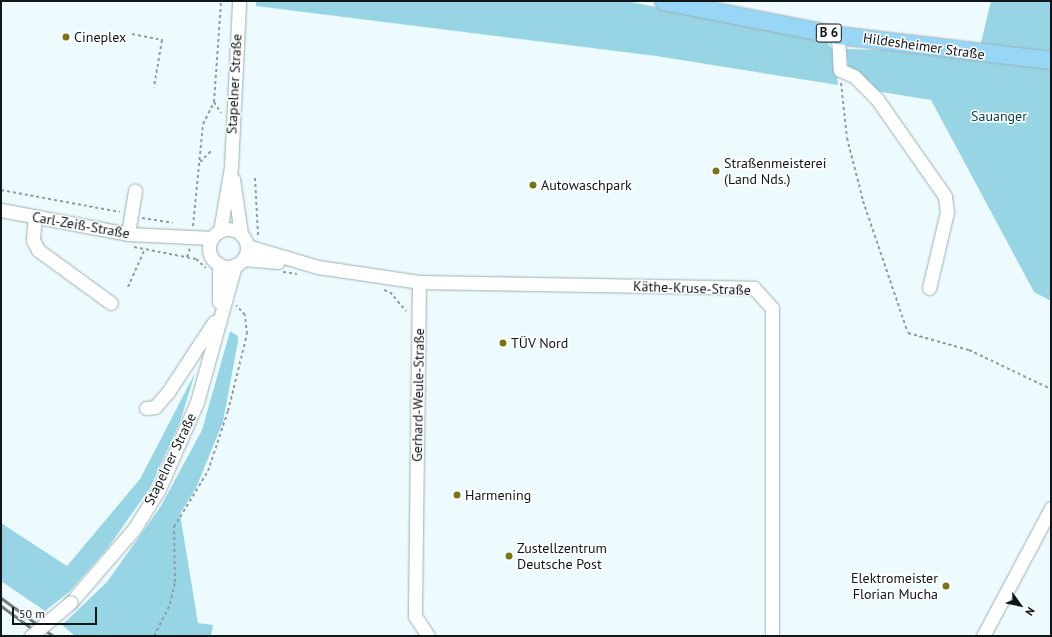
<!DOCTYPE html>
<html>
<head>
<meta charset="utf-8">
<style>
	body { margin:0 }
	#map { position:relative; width:1052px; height:637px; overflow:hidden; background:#eefbfe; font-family:"PT Sans",sans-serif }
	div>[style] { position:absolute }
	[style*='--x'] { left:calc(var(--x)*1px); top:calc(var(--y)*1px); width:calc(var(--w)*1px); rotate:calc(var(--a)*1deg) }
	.green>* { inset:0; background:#98d5e4 }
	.path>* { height:2px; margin-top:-1px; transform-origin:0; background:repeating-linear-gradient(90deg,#929d9f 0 3px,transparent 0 6px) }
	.roads { filter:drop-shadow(0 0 1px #9cb0b5) drop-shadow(0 0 1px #9cb0b5) }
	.minor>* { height:13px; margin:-6.5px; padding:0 6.5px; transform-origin:6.5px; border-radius:6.5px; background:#fff }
	.minor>.ring { margin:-6.5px; padding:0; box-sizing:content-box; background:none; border:13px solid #fff; border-radius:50% }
	.major>* { height:17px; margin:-8.5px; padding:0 8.5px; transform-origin:8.5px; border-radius:8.5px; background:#98d6f7 }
	.rail>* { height:3px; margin:-1.5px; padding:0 1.5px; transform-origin:1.5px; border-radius:1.5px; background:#767f82 }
	.bridges { filter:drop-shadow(0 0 1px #9cb0b5) drop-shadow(0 0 1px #9cb0b5) }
	.minor-bridge>* { height:13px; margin:-6.5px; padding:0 6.5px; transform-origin:6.5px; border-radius:6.5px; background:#fff }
	.dots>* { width:11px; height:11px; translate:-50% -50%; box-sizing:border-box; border:2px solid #fff; border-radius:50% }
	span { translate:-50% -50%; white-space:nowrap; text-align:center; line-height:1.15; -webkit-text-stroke:3px #fff; paint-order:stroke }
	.shield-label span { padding:1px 3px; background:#fff; border:1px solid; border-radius:3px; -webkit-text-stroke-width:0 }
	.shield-label { font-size:13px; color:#0f1618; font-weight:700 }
	.poi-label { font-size:14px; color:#0f1618 }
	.left { translate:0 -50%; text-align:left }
	.right { translate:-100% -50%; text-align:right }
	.street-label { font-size:14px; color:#0f1618 }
	.park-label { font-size:14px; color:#003d48 }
	.frame { position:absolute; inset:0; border:2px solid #0f1618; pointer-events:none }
	.north { position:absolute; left:1000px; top:585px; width:40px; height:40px; -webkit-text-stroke:3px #fff; paint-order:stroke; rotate:123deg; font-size:11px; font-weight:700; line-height:16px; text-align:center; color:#0f1618 }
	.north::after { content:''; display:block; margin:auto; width:14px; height:18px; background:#0f1618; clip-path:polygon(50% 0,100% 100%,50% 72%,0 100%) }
	.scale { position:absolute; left:12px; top:607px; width:85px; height:18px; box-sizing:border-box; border:2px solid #0f1618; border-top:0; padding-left:5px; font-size:12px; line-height:14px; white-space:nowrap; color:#0f1618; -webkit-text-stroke:3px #fff; paint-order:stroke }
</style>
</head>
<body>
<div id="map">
	<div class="green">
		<div style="clip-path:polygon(256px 1px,626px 1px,824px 40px,834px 50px,838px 85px,656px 56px,256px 6px)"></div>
		<div style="clip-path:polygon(991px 1px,1051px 1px,1051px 53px,980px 47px)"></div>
		<div style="clip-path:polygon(846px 49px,892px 50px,1051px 68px,1051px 301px,1034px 292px,931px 100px,875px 91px,848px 66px)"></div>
		<div style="clip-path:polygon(230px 331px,238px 336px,238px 341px,223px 422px,196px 488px,180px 514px,198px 623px,213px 625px,211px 636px,75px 636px,62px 625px,107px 582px,161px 506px,202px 430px)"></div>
		<div style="clip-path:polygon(195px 373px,180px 422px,150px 488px,107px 549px,69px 592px,45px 611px,1px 581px,1px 523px,67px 566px,140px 479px)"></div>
	</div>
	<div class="path">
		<div style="--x:132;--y:34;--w:31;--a:11"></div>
		<div style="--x:162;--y:40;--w:48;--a:99.7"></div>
		<div style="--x:841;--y:83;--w:55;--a:83.8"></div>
		<div style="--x:847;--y:138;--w:65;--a:75.7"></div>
		<div style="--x:863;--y:201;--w:139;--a:71.2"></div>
		<div style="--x:908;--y:333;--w:63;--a:15.6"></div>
		<div style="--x:969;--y:350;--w:91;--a:25.4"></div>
		<div style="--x:214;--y:102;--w:13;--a:58"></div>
		<div style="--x:200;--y:162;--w:17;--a:-45"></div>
		<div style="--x:255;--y:178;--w:58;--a:87"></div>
		<div style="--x:1;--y:190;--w:121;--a:10.5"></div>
		<div style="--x:142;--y:218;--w:31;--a:9"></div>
		<div style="--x:193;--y:226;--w:102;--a:-84.4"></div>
		<div style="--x:203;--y:124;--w:25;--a:-63"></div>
		<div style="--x:214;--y:102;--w:101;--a:-86"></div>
		<div style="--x:134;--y:247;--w:63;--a:11"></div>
		<div style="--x:196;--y:259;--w:13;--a:42"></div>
		<div style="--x:187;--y:257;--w:9;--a:-72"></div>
		<div style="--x:283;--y:272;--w:14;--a:8"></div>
		<div style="--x:128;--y:287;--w:42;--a:-65.9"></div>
		<div style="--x:384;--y:290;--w:6;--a:18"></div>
		<div style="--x:390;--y:292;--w:25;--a:50"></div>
		<div style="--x:154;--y:636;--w:36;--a:-63"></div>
		<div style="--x:170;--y:604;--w:23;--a:-77"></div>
		<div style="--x:175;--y:582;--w:55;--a:-91"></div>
		<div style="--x:174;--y:527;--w:66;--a:-58.7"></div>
		<div style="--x:208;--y:471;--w:63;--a:-71.6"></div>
		<div style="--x:228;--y:411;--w:79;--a:-76.1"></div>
		<div style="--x:247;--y:334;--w:19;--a:-96"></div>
		<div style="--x:245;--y:315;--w:13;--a:-132"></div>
	</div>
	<div class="roads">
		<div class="minor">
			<div style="--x:838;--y:35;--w:35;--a:87"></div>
			<div style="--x:840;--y:70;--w:15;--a:23"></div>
			<div style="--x:854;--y:76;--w:33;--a:45"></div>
			<div style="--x:877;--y:99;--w:118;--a:55"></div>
			<div style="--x:945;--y:196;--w:16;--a:83"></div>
			<div style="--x:947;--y:212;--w:78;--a:103.3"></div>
			<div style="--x:233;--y:179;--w:56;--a:81.7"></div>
			<div style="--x:1;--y:210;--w:129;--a:10.7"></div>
			<div style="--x:128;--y:234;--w:84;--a:2.7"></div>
			<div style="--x:35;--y:216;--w:24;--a:95"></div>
			<div style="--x:33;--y:240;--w:11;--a:63"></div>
			<div style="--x:38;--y:250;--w:90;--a:36"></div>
			<div class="ring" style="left:209px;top:229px;width:25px;height:25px"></div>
			<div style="--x:220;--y:231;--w:65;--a:-80.2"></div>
			<div style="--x:231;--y:167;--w:166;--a:-87.2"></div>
			<div style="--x:128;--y:234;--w:44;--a:-80.8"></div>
			<div style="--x:247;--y:246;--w:74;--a:16.5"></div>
			<div style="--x:318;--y:267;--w:102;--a:8.4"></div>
			<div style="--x:419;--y:282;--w:335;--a:1"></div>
			<div style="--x:754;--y:288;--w:27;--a:48"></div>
			<div style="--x:772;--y:308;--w:328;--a:90"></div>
			<div style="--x:243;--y:259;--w:35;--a:5"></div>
			<div style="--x:219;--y:264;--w:38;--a:90"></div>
			<div style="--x:419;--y:282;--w:334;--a:90.7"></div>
			<div style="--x:415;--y:616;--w:24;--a:57"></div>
			<div style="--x:146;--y:408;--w:9;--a:-6"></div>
			<div style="--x:155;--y:407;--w:20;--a:-49"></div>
			<div style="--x:168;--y:392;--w:84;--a:-56.7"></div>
			<div style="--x:71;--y:602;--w:96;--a:-49.2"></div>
			<div style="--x:134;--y:529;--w:47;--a:-58"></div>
			<div style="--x:159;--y:489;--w:95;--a:-66.4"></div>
			<div style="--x:197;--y:402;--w:142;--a:-74.5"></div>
			<div style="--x:983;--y:636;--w:145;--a:-62"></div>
		</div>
		<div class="major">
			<div style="--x:663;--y:1;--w:178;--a:11"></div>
			<div style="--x:838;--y:35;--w:214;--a:6.7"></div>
		</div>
	</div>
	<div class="rail">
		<div style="--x:1;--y:598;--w:64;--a:36.2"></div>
		<div style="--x:1;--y:606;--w:51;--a:36.2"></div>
	</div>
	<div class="bridges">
		<div class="minor-bridge">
			<div style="--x:31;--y:636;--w:52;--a:-40.4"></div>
		</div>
	</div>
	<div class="dots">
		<div style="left:66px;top:37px;background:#787519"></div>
		<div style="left:716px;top:171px;background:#787519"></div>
		<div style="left:533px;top:185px;background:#787519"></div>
		<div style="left:503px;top:343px;background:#787519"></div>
		<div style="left:457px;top:495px;background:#787519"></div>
		<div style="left:509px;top:556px;background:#787519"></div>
		<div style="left:946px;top:586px;background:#787519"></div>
	</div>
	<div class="shield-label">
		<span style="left:829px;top:33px">B 6</span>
	</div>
	<div class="poi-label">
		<span class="left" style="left:74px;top:37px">Cineplex</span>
		<span class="left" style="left:724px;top:171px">Straßenmeisterei<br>(Land Nds.)</span>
		<span class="left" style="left:541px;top:185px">Autowaschpark</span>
		<span class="left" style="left:511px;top:343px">TÜV Nord</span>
		<span class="left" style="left:465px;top:495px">Harmening</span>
		<span class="left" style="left:517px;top:556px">Zustellzentrum<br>Deutsche Post</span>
		<span class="right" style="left:938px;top:586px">Elektromeister<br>Florian Mucha</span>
	</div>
	<div class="street-label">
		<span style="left:924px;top:46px;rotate:8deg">Hildesheimer Straße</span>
		<span style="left:234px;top:84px;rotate:-87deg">Stapelner Straße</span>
		<span style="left:81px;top:225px;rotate:10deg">Carl-Zeiß-Straße</span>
		<span style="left:692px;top:288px;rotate:2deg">Käthe-Kruse-Straße</span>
		<span style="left:418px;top:395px;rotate:-89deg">Gerhard-Weule-Straße</span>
		<span style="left:170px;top:459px;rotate:-64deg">Stapelner Straße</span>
	</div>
	<div class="park-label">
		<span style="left:999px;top:116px">Sauanger</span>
	</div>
	<div class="frame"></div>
	<div class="north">N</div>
	<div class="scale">50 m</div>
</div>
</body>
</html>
